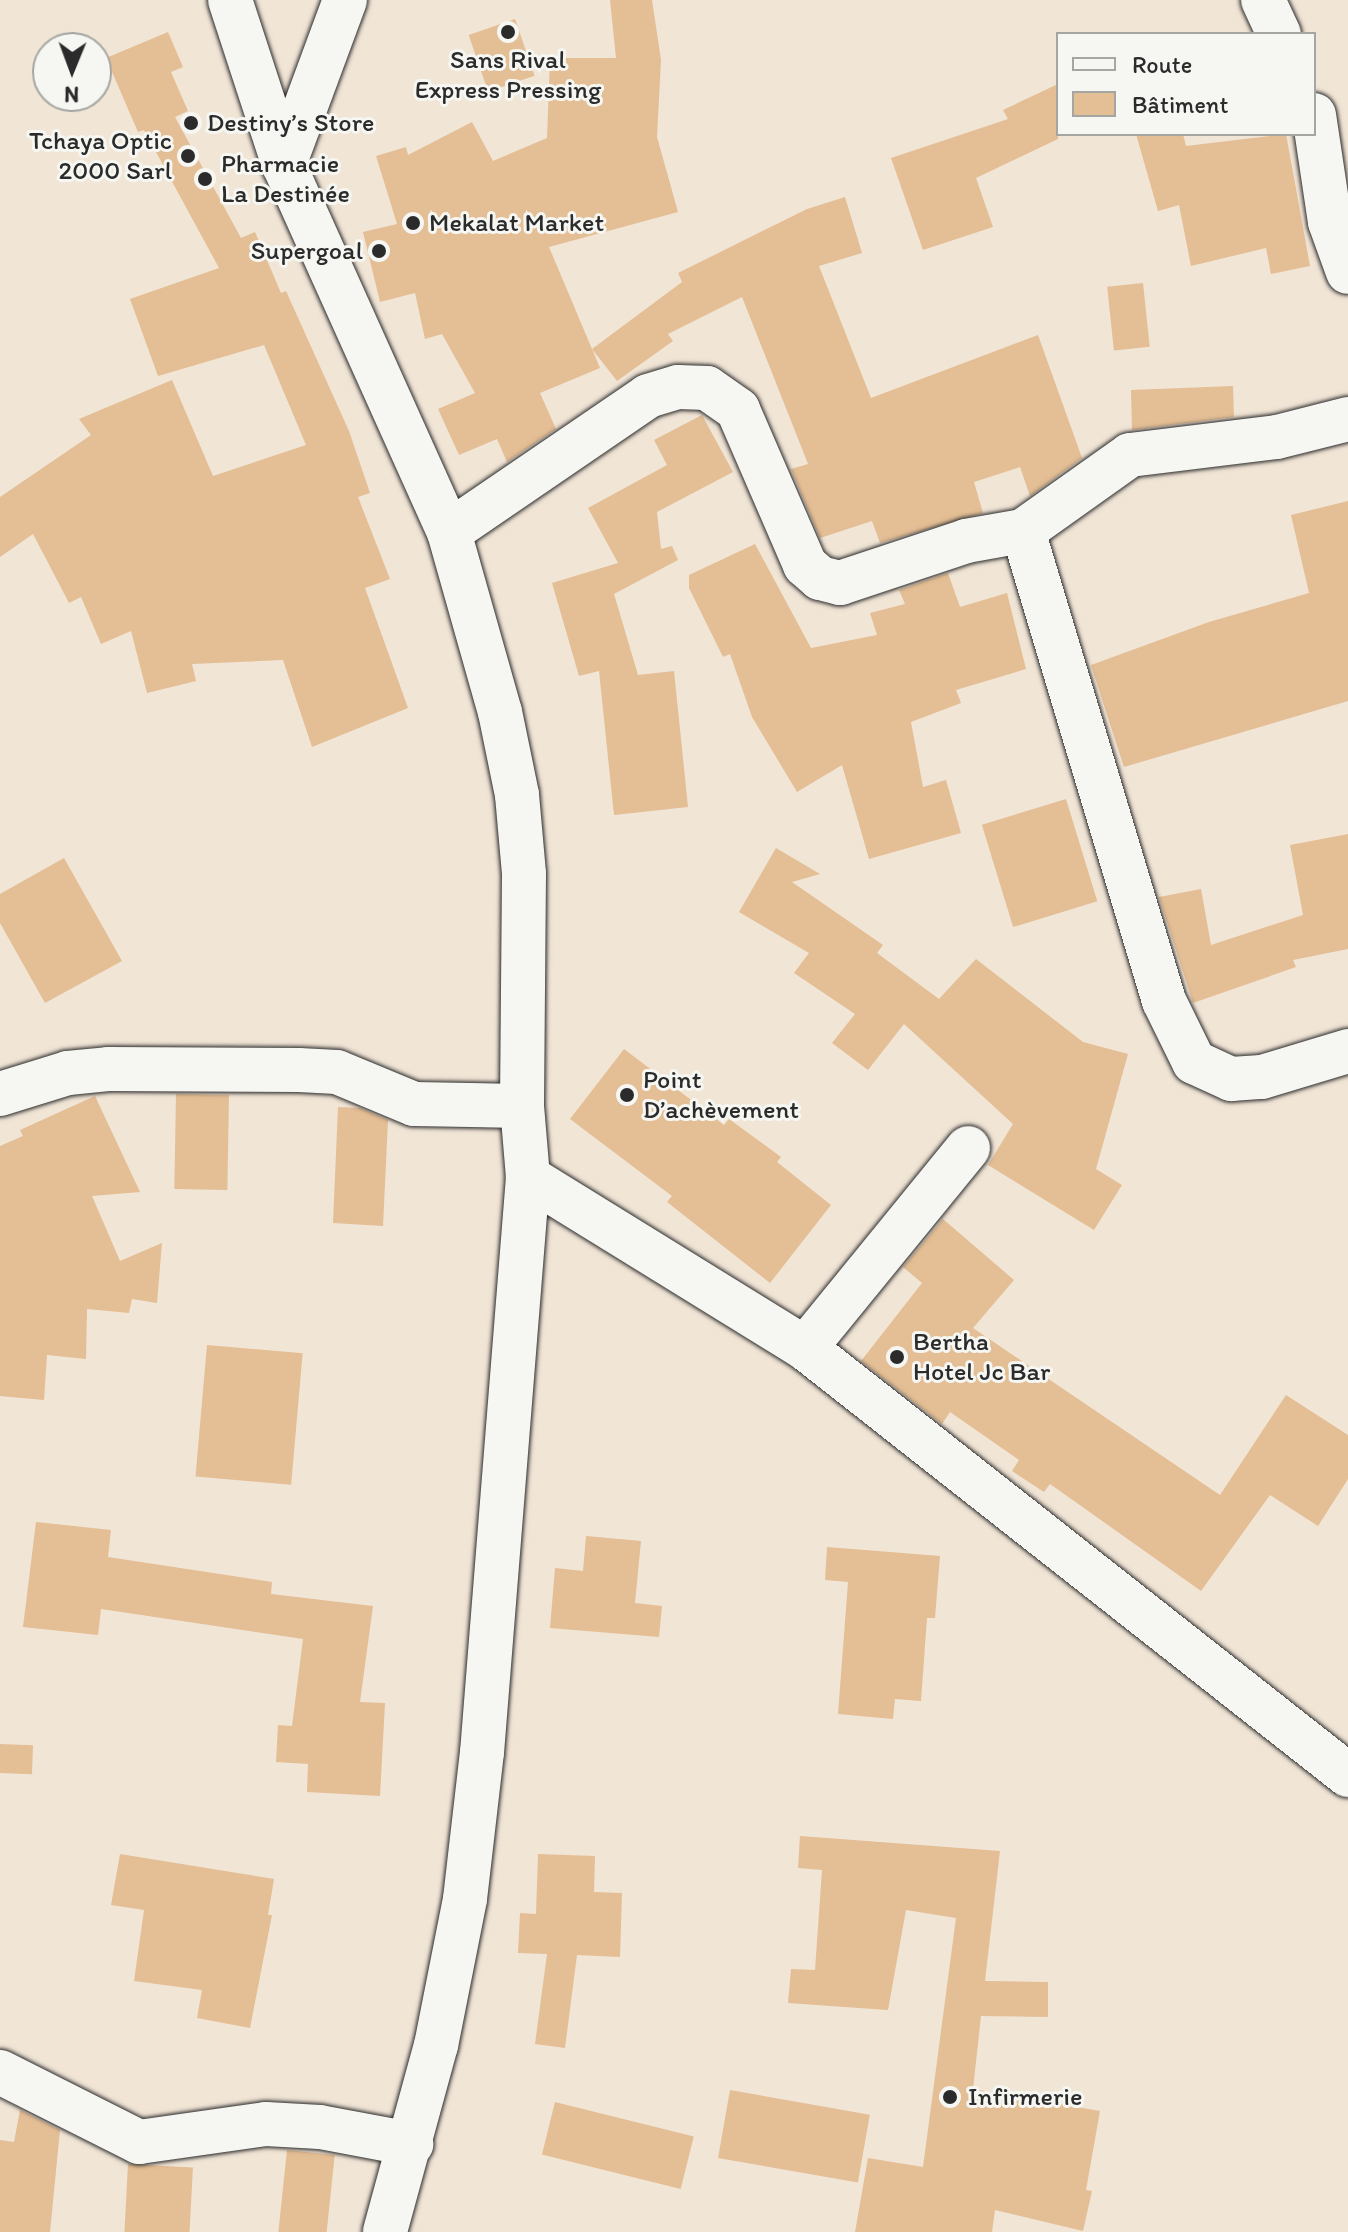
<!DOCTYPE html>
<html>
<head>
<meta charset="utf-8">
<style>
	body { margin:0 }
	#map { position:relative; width:1348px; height:2232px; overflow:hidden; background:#f1e5d6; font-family:Itim,sans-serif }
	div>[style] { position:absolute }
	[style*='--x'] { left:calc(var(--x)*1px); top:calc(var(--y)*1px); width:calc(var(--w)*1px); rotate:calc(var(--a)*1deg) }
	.building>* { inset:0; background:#e4be95; transform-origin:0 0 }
	.roads { filter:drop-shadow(0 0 2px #2b2b2b) drop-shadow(0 0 2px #2b2b2b) }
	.minor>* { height:44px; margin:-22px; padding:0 22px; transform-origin:22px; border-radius:22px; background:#f6f6f2 }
	.dots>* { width:22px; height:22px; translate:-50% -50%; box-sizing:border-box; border:4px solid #f6f6f2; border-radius:50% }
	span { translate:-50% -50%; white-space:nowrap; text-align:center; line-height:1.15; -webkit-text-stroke:6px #f6f6f2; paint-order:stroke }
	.poi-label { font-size:26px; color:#2b2b2b }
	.left { translate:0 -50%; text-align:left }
	.right { translate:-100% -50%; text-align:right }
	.legend { position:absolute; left:1056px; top:32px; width:260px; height:104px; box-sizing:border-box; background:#f6f6f2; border:2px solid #a5a5a2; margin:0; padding:10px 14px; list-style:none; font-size:24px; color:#2b2b2b }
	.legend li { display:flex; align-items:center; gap:16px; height:40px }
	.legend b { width:40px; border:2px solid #a5a5a2 }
	.north { position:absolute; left:32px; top:32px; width:80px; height:80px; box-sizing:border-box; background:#f6f6f2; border:2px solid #a5a5a2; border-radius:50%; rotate:181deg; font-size:22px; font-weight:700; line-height:32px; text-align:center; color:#2b2b2b }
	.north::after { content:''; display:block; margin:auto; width:28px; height:36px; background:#2b2b2b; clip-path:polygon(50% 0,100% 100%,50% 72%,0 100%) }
</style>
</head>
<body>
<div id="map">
	<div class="building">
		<div style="clip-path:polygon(610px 0,652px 0,661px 60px,657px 137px,678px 212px,549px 247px,592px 349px,682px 282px,678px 273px,807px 209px,845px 197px,862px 253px,819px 266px,871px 398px,1038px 335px,1082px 458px,1030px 496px,1020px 467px,974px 482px,983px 513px,880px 543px,872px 521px,820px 538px,791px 469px,808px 464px,742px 297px,668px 334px,673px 341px,617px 381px,592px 349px,600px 368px,540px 393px,556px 429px,507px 462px,497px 439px,459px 455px,438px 409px,475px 393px,442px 334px,425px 339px,415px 293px,380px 302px,363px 232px,397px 224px,376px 156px,406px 147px,408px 155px,472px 122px,493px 161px,547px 138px,550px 58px,616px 58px)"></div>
		<div style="left:515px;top:19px;width:60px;height:49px;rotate:71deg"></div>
		<div style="clip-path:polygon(168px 32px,183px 67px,171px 72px,188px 111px,175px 117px,241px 238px,255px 232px,281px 293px,286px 291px,349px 431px,370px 493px,358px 497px,390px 579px,365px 588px,408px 708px,312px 747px,283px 660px,192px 664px,196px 681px,147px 693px,131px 631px,101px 644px,81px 597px,69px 603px,33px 534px,0 557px,0 497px,91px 435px,79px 419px,172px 380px,213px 476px,306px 445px,264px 345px,158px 376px,130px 299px,219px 268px,144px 130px,138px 132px,106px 58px)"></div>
		<div style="clip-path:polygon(1058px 84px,1058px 139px,976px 178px,993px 227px,923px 250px,891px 158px,1008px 119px,1003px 110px)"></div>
		<div style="clip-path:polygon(1136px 134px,1183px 134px,1186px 146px,1286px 134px,1310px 266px,1271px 274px,1266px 248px,1191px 266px,1179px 205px,1158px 211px)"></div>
		<div style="left:1143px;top:283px;width:64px;height:36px;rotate:84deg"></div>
		<div style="clip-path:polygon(1233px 386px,1234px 417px,1132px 430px,1131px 390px)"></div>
		<div style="clip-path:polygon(702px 415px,733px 472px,657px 512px,661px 549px,672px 546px,678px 560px,614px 594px,638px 675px,674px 671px,688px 807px,614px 815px,599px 671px,579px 676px,552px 583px,618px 563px,588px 508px,667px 465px,654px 440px)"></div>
		<div style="clip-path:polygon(1348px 501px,1348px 701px,1124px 767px,1091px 665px,1209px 622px,1309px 593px,1291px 515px)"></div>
		<div style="clip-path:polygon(755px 544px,811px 648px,877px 635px,870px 613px,905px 604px,899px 590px,948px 573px,960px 607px,1007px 593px,1026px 669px,956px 690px,961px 703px,911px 722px,923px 787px,946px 780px,961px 833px,869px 859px,842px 765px,797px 792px,752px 717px,730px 654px,723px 657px,689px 588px,689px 575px)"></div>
		<div style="left:1066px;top:799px;width:107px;height:88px;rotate:73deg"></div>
		<div style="clip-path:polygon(1348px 834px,1348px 949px,1293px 960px,1296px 967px,1193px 1003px,1159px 897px,1201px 889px,1211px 945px,1303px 915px,1290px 845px)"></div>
		<div style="clip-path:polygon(776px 848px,820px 874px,792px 882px,883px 945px,877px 953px,939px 999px,976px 959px,1083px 1042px,1128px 1054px,1096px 1169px,1122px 1185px,1094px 1230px,988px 1165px,1013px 1124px,904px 1024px,868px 1070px,832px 1043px,855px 1014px,794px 973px,809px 953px,739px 912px)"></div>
		<div style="clip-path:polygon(64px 858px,122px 961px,45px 1003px,0 923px,0 894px)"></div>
		<div style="clip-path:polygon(624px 1049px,724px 1125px,729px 1119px,781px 1157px,777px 1162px,831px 1205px,770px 1283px,667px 1202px,672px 1196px,570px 1119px)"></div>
		<div style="left:176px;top:1094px;width:53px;height:95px;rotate:1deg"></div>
		<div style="clip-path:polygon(95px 1096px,140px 1192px,92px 1196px,120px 1261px,162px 1243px,157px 1303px,132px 1299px,129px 1313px,87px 1309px,86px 1359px,47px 1355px,44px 1400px,0 1396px,0 1146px,23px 1136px,20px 1130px)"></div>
		<div style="clip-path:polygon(338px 1107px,360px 1108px,388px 1120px,383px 1226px,333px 1223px)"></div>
		<div style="clip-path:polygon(943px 1219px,1014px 1280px,973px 1328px,1220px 1495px,1286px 1395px,1348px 1435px,1348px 1479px,1318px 1526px,1270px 1495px,1201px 1591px,1050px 1484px,1044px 1492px,1012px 1471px,1019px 1460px,950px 1412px,942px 1424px,861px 1361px,922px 1283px,903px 1267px)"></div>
		<div style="left:207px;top:1345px;width:96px;height:132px;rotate:5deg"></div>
		<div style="clip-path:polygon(36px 1522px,111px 1530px,108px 1557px,272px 1582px,271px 1594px,373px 1606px,360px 1702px,385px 1703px,380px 1796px,307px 1792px,308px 1764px,276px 1762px,278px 1725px,292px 1726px,303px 1639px,101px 1609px,98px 1635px,23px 1627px)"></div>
		<div style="clip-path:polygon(586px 1536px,641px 1541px,635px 1603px,662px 1606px,659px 1637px,550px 1628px,555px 1568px,583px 1571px)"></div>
		<div style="clip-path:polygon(827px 1547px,940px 1556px,935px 1618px,927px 1618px,921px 1701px,895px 1699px,893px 1719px,838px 1714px,848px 1582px,825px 1580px)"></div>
		<div style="left:0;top:1744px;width:33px;height:29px;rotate:2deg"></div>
		<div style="clip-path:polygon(800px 1836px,1000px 1851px,985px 1981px,1048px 1982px,1048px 2017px,981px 2016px,973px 2089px,1100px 2111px,1086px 2190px,1092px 2191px,1083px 2231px,995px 2210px,992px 2232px,855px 2232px,868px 2158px,923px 2167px,956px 1918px,906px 1910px,888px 2010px,788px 2003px,791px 1969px,815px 1970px,822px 1870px,798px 1868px)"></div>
		<div style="clip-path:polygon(120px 1854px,274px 1879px,268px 1915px,272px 1915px,250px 2028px,197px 2018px,202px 1990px,134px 1981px,144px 1910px,111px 1905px)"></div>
		<div style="clip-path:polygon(538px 1854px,595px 1856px,594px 1892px,622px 1893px,620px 1957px,577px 1955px,565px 2048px,535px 2044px,547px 1954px,518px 1953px,520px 1913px,536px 1914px)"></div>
		<div style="left:730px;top:2090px;width:142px;height:69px;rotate:10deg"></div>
		<div style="left:555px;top:2102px;width:143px;height:54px;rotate:14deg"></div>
		<div style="clip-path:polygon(20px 2110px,60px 2130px,50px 2232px,0 2232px,0 2140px,14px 2142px)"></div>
		<div style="left:287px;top:2150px;width:48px;height:83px;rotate:6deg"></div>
		<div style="left:128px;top:2164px;width:65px;height:68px;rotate:3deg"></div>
	</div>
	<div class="roads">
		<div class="minor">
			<div style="--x:230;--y:0;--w:174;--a:71.9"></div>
			<div style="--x:284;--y:165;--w:402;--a:65.8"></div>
			<div style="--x:449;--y:532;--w:187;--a:74.2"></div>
			<div style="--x:500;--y:712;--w:85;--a:78.4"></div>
			<div style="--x:517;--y:795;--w:79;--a:84.9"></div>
			<div style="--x:524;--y:874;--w:232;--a:90.5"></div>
			<div style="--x:522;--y:1106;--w:71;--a:85.2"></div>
			<div style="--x:528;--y:1177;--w:577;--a:94.57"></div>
			<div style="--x:482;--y:1752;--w:148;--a:96.6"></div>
			<div style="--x:465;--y:1899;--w:149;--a:101.2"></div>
			<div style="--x:436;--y:2045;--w:194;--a:105.3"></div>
			<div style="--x:1263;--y:0;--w:38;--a:65"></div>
			<div style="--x:1314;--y:115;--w:108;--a:81.5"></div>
			<div style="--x:1330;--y:222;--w:53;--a:70.2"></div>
			<div style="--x:284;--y:165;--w:176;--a:-69.7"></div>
			<div style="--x:1023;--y:531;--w:491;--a:73.3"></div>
			<div style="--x:1164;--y:1001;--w:68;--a:63.8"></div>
			<div style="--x:1194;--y:1062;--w:41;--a:24.7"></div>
			<div style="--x:1231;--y:1079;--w:31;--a:-4"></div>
			<div style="--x:1262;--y:1077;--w:90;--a:-16.8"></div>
			<div style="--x:449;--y:532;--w:241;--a:-34.3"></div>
			<div style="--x:648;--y:396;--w:31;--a:-17"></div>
			<div style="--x:678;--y:387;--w:29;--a:2"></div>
			<div style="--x:707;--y:388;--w:38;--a:35"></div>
			<div style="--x:738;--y:410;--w:169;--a:66.6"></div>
			<div style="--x:805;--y:565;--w:20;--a:41"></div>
			<div style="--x:820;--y:578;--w:21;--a:14"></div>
			<div style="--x:840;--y:583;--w:133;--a:-18.4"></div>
			<div style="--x:966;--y:541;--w:58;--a:-10"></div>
			<div style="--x:1023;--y:531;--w:131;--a:-35.4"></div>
			<div style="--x:1130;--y:455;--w:148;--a:-7"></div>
			<div style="--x:1277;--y:437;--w:73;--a:-14.2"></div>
			<div style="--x:0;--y:1094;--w:71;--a:-17.2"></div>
			<div style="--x:68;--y:1073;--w:40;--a:-5.7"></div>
			<div style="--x:108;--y:1069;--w:191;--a:0.3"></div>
			<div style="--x:299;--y:1070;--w:38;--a:3"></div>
			<div style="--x:337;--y:1072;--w:83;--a:22.6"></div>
			<div style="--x:414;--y:1104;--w:108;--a:1.1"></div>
			<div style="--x:528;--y:1177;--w:326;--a:31.7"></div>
			<div style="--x:805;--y:1348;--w:691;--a:38.18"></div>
			<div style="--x:805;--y:1348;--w:258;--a:-50.8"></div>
			<div style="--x:0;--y:2072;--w:156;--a:26.7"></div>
			<div style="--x:139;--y:2142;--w:128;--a:-8.1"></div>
			<div style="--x:266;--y:2124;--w:54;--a:3.2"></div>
			<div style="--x:320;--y:2127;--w:93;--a:10.6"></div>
		</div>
	</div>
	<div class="dots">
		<div style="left:508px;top:32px;background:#2b2b2b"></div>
		<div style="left:191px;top:123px;background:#2b2b2b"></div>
		<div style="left:188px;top:156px;background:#2b2b2b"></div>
		<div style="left:205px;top:179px;background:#2b2b2b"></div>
		<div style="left:413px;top:223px;background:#2b2b2b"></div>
		<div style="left:379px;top:251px;background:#2b2b2b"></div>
		<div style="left:627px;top:1095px;background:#2b2b2b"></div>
		<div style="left:897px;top:1357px;background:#2b2b2b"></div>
		<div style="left:950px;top:2097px;background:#2b2b2b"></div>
	</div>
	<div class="poi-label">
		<span style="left:508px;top:75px">Sans Rival<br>Express Pressing</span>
		<span class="left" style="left:207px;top:123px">Destiny’s Store</span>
		<span class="right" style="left:172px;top:156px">Tchaya Optic<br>2000 Sarl</span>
		<span class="left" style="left:221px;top:179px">Pharmacie<br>La Destinée</span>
		<span class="left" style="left:429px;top:223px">Mekalat Market</span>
		<span class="right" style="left:363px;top:251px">Supergoal</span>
		<span class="left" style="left:643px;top:1095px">Point<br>D’achèvement</span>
		<span class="left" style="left:913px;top:1357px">Bertha<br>Hotel Jc Bar</span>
		<span class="left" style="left:968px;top:2097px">Infirmerie</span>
	</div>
	<ul class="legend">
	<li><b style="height:10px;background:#f6f6f2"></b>Route</li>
	<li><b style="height:22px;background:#e4be95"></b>Bâtiment</li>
	</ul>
	<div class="north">N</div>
</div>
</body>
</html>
